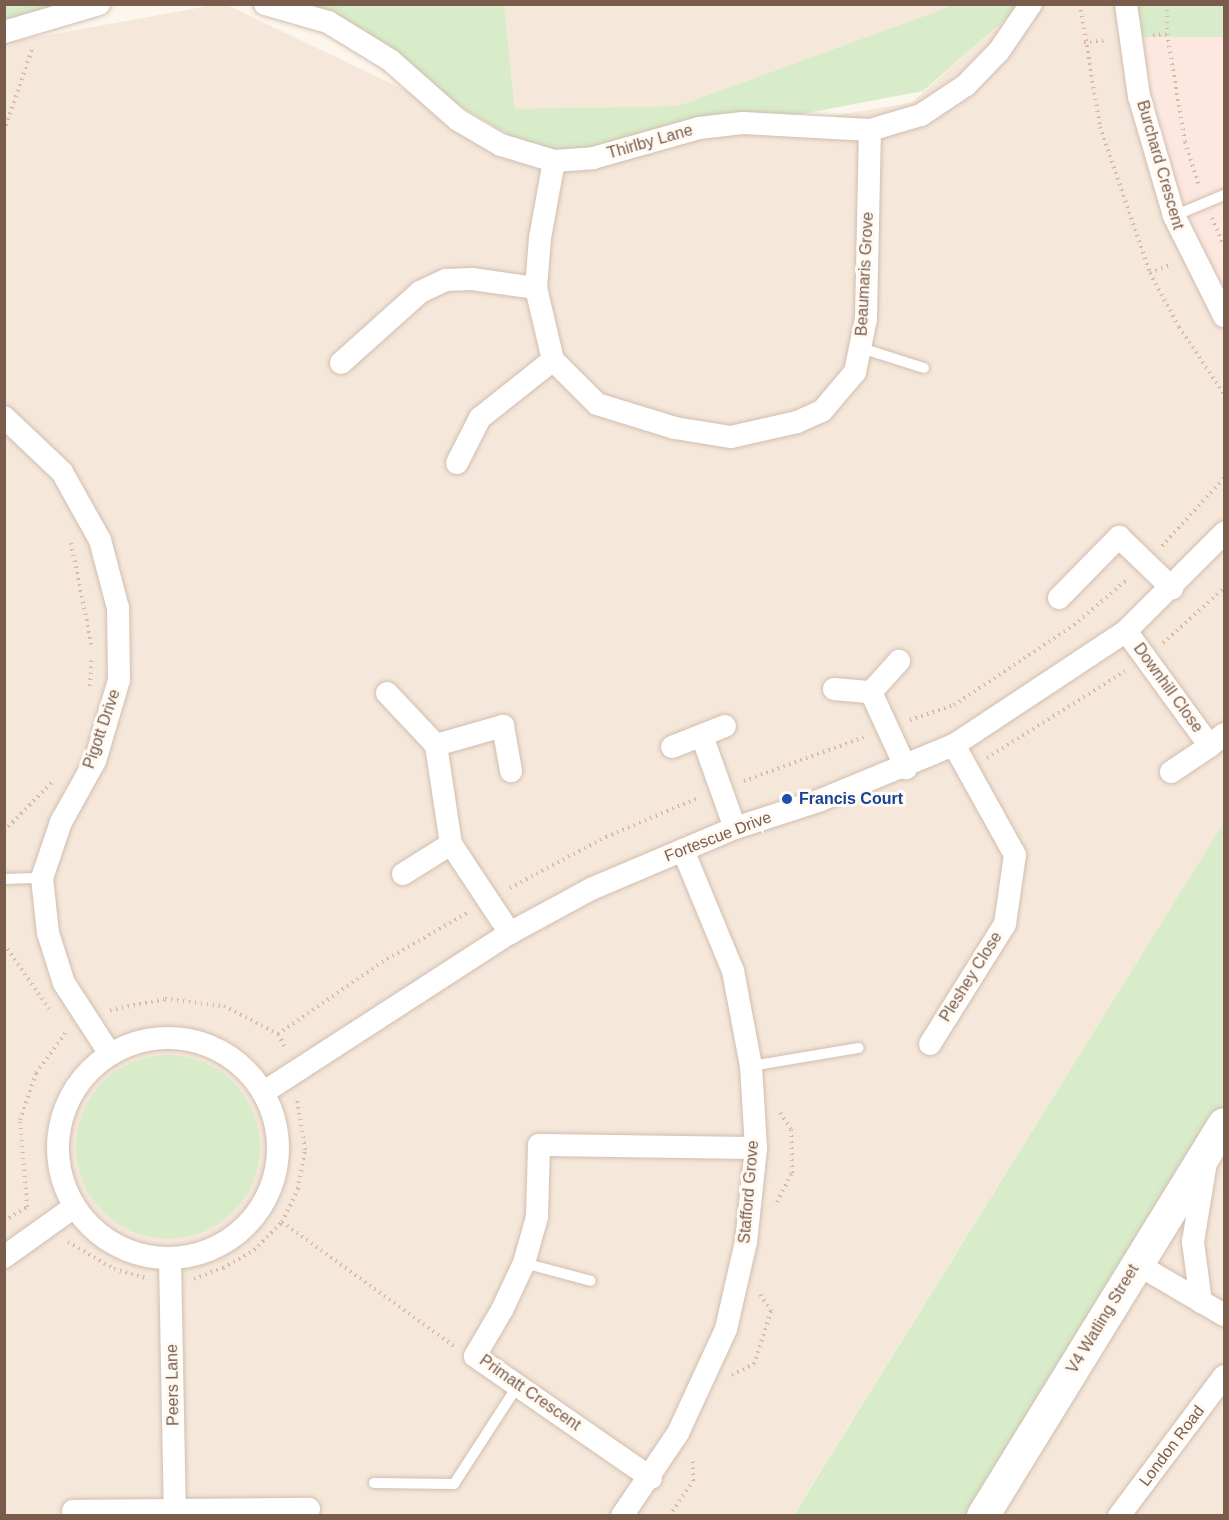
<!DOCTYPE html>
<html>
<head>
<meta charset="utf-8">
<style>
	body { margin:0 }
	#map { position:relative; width:1229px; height:1520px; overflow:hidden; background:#fdf6ec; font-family:Arial,sans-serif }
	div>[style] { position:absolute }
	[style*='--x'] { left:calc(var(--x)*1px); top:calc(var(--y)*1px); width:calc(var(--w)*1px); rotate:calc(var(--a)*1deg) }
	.residential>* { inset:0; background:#f5e8da }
	.commercial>* { inset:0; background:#fde8e0 }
	.green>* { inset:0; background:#d8ecc9; transform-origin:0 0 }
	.round { border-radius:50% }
	.path>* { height:4px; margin-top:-2px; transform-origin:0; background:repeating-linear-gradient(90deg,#d9b8a5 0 1.5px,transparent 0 6px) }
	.roads { filter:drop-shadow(0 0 2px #d1beb0) drop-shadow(0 0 2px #d1beb0) }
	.lane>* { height:10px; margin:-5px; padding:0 5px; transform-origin:5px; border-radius:5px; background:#fff }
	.street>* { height:22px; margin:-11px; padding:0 11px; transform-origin:11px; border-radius:11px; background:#fff }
	.street>.ring { margin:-11px; padding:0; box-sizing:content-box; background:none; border:22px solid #fff; border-radius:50% }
	.secondary>* { height:32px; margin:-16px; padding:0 16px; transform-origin:16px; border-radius:16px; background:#fff }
	.dots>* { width:16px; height:16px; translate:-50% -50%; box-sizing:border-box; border:3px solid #fffaf3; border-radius:50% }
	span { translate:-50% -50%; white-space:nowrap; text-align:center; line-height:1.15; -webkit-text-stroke:6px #fffaf3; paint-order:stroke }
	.street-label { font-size:16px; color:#7a5c4d }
	.transit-label { font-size:16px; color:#164399; font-weight:700 }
	.left { translate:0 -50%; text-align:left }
	.frame { position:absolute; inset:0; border:6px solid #7a5c4d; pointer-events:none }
</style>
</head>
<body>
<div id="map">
	<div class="residential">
		<div style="clip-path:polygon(214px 5px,227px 5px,554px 161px,911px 103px,1022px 5px,1126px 5px,1224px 316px,1224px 822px,793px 1515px,5px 1515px,4px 43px)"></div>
		<div style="clip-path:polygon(504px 5px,954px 5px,678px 106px,515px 110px)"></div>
		<div style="clip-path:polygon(1224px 1123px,1224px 1515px,983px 1516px)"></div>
	</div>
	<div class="commercial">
		<div style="clip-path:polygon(1224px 5px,1224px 316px,1191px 255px,1129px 37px)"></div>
	</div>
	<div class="green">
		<div style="clip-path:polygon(4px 5px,51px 5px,51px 19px,5px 24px)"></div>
		<div style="clip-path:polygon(284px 5px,504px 5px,515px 109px,678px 106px,954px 5px,1022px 5px,923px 91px,554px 161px)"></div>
		<div style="left:1126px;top:5px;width:98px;height:32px"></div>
		<div style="clip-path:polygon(1224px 822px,1224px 1124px,983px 1515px,793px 1516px)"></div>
		<div class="round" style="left:76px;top:1055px;width:184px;height:184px"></div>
	</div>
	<div class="path">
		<div style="--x:1080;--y:4;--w:125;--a:80.8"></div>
		<div style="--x:1100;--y:127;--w:154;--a:71.1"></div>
		<div style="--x:1150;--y:273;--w:61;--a:61.8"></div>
		<div style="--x:1179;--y:327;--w:81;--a:56.1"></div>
		<div style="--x:1167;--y:4;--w:30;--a:90"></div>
		<div style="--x:1167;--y:34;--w:109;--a:80.5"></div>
		<div style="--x:1185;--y:142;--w:46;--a:72.3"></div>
		<div style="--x:1153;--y:35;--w:14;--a:-4"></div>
		<div style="--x:1084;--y:42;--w:23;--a:-5"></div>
		<div style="--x:4;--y:131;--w:87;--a:-71.1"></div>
		<div style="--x:1212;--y:218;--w:30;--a:67"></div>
		<div style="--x:1150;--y:273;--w:24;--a:-22"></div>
		<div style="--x:71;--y:543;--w:106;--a:78.6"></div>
		<div style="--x:1162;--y:546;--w:92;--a:-47.6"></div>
		<div style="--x:1163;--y:643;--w:82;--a:-42"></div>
		<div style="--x:90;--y:686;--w:26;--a:-86"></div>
		<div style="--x:910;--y:720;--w:46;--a:-18.8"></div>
		<div style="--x:954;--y:705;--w:144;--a:-33.7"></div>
		<div style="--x:1074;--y:625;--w:72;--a:-40.5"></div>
		<div style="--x:987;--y:758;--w:163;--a:-32.2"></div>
		<div style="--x:744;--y:781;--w:131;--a:-20.1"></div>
		<div style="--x:4;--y:831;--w:70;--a:-45.6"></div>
		<div style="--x:510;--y:888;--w:109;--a:-28"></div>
		<div style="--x:606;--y:837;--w:100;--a:-23"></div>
		<div style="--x:4;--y:944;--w:79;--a:55.3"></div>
		<div style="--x:110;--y:1010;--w:56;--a:-11.3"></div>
		<div style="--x:165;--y:999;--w:59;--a:6.8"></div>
		<div style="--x:224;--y:1006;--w:61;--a:27.4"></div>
		<div style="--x:278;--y:1034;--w:126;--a:-34.7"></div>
		<div style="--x:382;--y:962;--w:98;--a:-30"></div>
		<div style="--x:278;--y:1034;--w:17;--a:62"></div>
		<div style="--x:777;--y:1202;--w:33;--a:-63"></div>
		<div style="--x:792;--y:1173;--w:44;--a:-91.3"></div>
		<div style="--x:791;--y:1129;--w:20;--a:-123"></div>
		<div style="--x:4;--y:1221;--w:27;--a:-31"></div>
		<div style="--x:27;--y:1207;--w:87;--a:-94.6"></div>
		<div style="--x:20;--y:1120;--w:50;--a:-71.2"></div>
		<div style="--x:36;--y:1073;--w:51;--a:-53.8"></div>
		<div style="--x:282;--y:1222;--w:212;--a:35.8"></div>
		<div style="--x:68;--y:1242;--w:53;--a:30.4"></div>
		<div style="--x:114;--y:1269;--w:35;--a:16"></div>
		<div style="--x:194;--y:1279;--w:31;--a:-21"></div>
		<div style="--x:223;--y:1268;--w:36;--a:-30"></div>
		<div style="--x:254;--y:1250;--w:40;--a:-45"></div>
		<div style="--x:282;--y:1222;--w:37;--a:-64"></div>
		<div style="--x:298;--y:1189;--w:40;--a:-80"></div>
		<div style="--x:305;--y:1150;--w:53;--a:-98.7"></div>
		<div style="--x:732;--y:1375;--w:25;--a:-27"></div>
		<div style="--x:754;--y:1364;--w:56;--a:-72.2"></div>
		<div style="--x:771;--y:1311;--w:20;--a:-123"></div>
		<div style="--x:669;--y:1516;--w:42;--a:-55.6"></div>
		<div style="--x:693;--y:1481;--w:24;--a:-92"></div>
	</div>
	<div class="roads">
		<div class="lane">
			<div style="--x:1174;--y:216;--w:54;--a:-22.8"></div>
			<div style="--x:861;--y:348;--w:66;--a:17.6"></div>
			<div style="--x:4;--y:879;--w:38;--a:-2"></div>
			<div style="--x:751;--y:1066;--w:109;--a:-9.5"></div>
			<div style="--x:524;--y:1263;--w:69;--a:15"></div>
			<div style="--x:374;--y:1483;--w:80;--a:0.7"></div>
			<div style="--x:454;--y:1484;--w:118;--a:-57.1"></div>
		</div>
		<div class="street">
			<div style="--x:265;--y:4;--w:66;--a:15.9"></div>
			<div style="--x:328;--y:22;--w:73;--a:31.5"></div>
			<div style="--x:390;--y:60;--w:91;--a:41.4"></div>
			<div style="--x:458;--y:120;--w:50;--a:30.2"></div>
			<div style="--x:501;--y:145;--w:55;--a:16.8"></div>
			<div style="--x:554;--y:161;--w:39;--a:-4"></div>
			<div style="--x:593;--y:158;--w:110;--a:-15.8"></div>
			<div style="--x:699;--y:128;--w:44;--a:-6.5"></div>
			<div style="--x:743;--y:123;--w:127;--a:3.2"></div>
			<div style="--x:870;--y:130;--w:53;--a:-16.4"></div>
			<div style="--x:921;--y:115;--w:54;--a:-33.7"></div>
			<div style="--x:966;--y:85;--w:47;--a:-45.9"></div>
			<div style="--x:999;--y:51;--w:57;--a:-55.8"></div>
			<div style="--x:1126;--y:4;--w:93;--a:82"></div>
			<div style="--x:1139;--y:96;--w:125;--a:73.7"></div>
			<div style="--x:1174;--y:216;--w:112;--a:63.4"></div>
			<div style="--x:4;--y:32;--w:99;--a:-16.4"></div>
			<div style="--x:554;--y:161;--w:78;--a:100.3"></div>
			<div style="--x:540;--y:238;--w:50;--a:94.6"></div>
			<div style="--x:536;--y:288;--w:74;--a:76.7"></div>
			<div style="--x:553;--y:360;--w:62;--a:45"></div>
			<div style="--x:597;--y:404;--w:82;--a:17.1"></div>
			<div style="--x:675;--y:428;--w:57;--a:9.1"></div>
			<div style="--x:731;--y:437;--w:68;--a:-12.8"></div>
			<div style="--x:797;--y:422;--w:27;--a:-24"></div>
			<div style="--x:822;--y:411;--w:51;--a:-49.8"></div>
			<div style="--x:855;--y:372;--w:54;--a:-78.3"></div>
			<div style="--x:866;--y:319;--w:189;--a:-88.8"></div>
			<div style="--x:341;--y:363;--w:106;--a:-41.9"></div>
			<div style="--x:420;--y:292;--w:29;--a:-25"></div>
			<div style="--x:446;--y:280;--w:26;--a:-2"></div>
			<div style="--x:472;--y:279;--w:65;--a:8"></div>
			<div style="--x:4;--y:417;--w:80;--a:43.5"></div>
			<div style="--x:62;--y:472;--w:78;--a:60.8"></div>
			<div style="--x:100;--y:540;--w:70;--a:75.2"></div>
			<div style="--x:118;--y:608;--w:72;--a:89.2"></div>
			<div style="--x:119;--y:680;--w:84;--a:106.5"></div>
			<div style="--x:95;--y:761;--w:70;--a:119.1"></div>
			<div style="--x:61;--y:822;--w:59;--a:108.7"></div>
			<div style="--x:42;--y:878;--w:55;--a:83.8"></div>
			<div style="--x:48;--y:933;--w:52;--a:72.3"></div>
			<div style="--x:64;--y:983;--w:85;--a:57.1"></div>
			<div style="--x:457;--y:463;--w:51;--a:-62.9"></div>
			<div style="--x:480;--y:418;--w:93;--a:-38.5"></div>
			<div style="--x:1059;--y:598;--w:86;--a:-45.5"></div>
			<div style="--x:1119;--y:537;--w:74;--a:43.9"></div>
			<div style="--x:1126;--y:631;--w:142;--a:53.9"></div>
			<div style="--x:1210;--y:746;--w:18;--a:-41"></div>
			<div style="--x:834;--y:689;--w:37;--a:5"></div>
			<div style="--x:871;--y:692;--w:42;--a:-47.9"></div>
			<div style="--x:871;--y:692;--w:84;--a:65.3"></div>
			<div style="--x:387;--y:693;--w:71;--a:46.7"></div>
			<div style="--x:436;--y:745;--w:100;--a:81.4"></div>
			<div style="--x:451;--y:844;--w:107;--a:56.5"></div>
			<div style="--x:702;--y:736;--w:98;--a:70.3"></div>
			<div style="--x:436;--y:745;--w:70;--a:-15.8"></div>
			<div style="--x:503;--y:726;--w:46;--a:79.9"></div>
			<div style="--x:672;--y:747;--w:57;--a:-21.6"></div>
			<div style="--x:1171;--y:772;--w:47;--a:-33.7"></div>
			<div style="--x:403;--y:874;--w:57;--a:-32"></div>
			<div class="ring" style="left:58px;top:1038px;width:198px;height:198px"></div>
			<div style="--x:930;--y:1044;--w:142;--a:-58"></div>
			<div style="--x:1005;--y:924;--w:70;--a:-81.8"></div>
			<div style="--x:1015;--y:855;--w:126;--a:-119"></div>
			<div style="--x:264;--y:1092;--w:293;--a:-32.9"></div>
			<div style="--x:510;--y:933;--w:92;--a:-28.5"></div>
			<div style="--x:591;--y:889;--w:156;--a:-23"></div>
			<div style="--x:735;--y:828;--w:90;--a:-18"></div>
			<div style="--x:821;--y:800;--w:144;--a:-22.5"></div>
			<div style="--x:954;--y:745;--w:206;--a:-33.5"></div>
			<div style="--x:1126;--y:631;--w:139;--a:-45"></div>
			<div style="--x:4;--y:1257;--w:86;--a:-35.5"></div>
			<div style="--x:170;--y:1259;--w:257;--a:88.9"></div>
			<div style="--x:1137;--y:1264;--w:101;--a:30.4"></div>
			<div style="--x:1201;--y:1302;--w:61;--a:-97.6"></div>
			<div style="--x:1193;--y:1242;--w:81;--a:-80.8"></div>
			<div style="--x:651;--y:1478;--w:214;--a:-145.3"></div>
			<div style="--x:475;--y:1356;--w:53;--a:-59.6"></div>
			<div style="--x:502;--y:1310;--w:52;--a:-64.9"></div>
			<div style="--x:524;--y:1263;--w:48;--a:-74.2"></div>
			<div style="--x:537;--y:1217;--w:72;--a:-88.4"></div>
			<div style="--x:539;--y:1145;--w:217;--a:0.8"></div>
			<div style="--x:73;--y:1511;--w:236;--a:-0.5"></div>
			<div style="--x:622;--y:1516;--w:100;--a:-56"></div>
			<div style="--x:678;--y:1433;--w:115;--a:-65.2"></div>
			<div style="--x:726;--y:1329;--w:89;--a:-77.1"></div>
			<div style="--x:746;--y:1242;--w:95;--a:-83.9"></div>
			<div style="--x:756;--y:1148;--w:82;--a:-93.5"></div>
			<div style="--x:751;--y:1066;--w:97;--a:-100.7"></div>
			<div style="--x:733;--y:971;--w:131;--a:-112.5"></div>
			<div style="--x:1119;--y:1516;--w:175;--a:-53.1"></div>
		</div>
		<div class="secondary">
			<div style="--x:983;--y:1516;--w:460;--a:-58.4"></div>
		</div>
	</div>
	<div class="dots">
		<div style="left:787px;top:799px;background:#1a4fb4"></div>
	</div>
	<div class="street-label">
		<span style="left:650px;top:142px;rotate:-16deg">Thirlby Lane</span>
		<span style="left:1160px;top:165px;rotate:74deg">Burchard Crescent</span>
		<span style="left:865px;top:274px;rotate:-87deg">Beaumaris Grove</span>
		<span style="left:1168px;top:688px;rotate:54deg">Downhill Close</span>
		<span style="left:102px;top:729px;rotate:-71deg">Pigott Drive</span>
		<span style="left:718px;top:837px;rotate:-21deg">Fortescue Drive</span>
		<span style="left:971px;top:977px;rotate:-58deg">Pleshey Close</span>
		<span style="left:749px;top:1192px;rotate:-85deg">Stafford Grove</span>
		<span style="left:1103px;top:1319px;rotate:-59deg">V4 Watling Street</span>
		<span style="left:173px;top:1385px;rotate:-91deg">Peers Lane</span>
		<span style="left:530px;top:1393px;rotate:35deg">Primatt Crescent</span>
		<span style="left:1172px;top:1446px;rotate:-53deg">London Road</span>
	</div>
	<div class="transit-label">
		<span class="left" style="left:799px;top:799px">Francis Court</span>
	</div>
	<div class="frame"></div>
</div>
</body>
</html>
